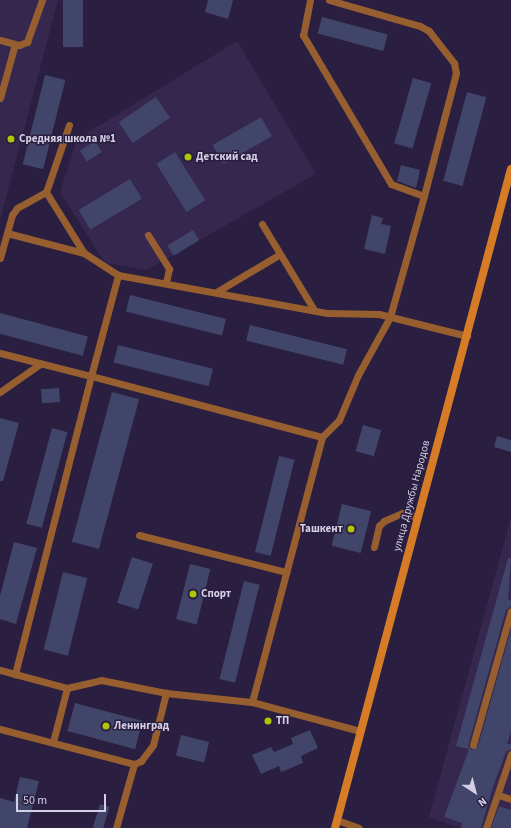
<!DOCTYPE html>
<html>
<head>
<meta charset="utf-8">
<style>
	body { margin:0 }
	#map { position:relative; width:511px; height:828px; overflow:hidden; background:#2a1f40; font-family:"Source Sans 3",sans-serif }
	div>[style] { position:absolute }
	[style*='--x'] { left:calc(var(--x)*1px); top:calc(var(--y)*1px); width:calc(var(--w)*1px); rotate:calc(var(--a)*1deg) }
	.built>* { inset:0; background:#35274e }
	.building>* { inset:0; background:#414569; transform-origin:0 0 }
	.service>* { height:7px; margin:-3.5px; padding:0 3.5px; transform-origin:3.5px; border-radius:3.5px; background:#975e2f }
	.secondary>* { height:8px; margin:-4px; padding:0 4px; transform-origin:4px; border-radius:4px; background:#d67b26 }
	.dots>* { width:11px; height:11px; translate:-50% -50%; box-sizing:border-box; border:2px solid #2a1f40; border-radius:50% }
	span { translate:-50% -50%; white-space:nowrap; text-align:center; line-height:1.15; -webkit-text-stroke:3px #2a1f40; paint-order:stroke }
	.poi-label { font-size:11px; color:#d5cfe5; font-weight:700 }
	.left { translate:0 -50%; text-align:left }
	.right { translate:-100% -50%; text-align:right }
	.street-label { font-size:11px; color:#d5cfe5 }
	.north { position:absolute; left:455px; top:772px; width:40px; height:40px; -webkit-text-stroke:3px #2a1f40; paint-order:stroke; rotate:144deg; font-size:11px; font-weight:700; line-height:16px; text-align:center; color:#d5cfe5 }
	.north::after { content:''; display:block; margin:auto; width:14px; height:18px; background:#d5cfe5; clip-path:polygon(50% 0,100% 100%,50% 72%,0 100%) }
	.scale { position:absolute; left:16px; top:794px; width:90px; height:18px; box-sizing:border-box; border:2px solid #d5cfe5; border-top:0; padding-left:5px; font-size:12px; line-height:14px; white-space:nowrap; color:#d5cfe5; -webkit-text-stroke:3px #2a1f40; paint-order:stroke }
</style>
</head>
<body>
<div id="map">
	<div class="built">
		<div style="clip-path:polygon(0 0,58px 0,0 221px)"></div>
		<div style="clip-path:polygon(237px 41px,316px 174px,147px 270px,105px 263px,60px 192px,77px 139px)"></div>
		<div style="clip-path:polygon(511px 517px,511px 828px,459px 828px,429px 817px)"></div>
	</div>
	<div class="building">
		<div style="left:63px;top:0;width:20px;height:47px"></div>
		<div style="clip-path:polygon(208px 0,233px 0,228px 19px,205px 12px)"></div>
		<div style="left:322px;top:17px;width:68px;height:17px;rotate:15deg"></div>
		<div style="left:45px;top:75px;width:21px;height:92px;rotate:14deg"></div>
		<div style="left:413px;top:78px;width:19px;height:68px;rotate:16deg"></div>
		<div style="left:467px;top:92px;width:20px;height:92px;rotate:15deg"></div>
		<div style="left:156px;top:97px;width:25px;height:45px;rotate:56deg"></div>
		<div style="left:261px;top:117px;width:22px;height:56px;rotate:60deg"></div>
		<div style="left:95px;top:141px;width:13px;height:18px;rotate:58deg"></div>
		<div style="left:175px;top:152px;width:57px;height:22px;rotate:58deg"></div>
		<div style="clip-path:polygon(401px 165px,420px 170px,416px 188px,397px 181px)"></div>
		<div style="left:130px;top:179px;width:23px;height:60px;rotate:59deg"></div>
		<div style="clip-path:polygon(372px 215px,383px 218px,381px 224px,391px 226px,385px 254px,364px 249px)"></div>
		<div style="left:193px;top:230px;width:12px;height:30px;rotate:59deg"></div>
		<div style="left:130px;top:295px;width:99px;height:17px;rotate:14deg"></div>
		<div style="left:0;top:313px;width:91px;height:20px;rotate:15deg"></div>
		<div style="left:250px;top:325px;width:100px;height:16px;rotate:14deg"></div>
		<div style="left:118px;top:345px;width:98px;height:18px;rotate:14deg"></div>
		<div style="left:59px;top:388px;width:14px;height:18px;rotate:86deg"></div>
		<div style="left:112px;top:392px;width:28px;height:155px;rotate:15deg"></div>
		<div style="clip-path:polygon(0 418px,19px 423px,3px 481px,0 481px)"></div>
		<div style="left:363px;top:425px;width:19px;height:27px;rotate:16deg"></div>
		<div style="left:52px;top:428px;width:16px;height:99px;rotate:15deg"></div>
		<div style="clip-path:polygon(497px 436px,511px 440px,511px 452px,494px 447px)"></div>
		<div style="left:279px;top:456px;width:16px;height:99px;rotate:14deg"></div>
		<div style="left:342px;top:504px;width:30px;height:43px;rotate:14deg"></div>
		<div style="clip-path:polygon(14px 542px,37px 548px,16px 624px,0 619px,0 596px)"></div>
		<div style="left:132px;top:557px;width:22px;height:48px;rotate:18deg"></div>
		<div style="clip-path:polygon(508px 558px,511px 558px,508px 600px,511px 600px,511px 606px,506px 610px,468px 746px,472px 750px,478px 746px,511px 629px,511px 732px,507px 744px,511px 744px,511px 749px,506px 752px,494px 784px,481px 828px,461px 828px,462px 823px,444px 817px,469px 749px,456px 746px)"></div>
		<div style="left:190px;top:564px;width:21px;height:57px;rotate:14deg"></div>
		<div style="left:63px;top:572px;width:25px;height:80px;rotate:14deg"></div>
		<div style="left:244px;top:581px;width:16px;height:101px;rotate:14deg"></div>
		<div style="left:75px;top:703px;width:70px;height:29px;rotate:15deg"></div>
		<div style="clip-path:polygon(310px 730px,318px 748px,301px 756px,303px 763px,281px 772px,279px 766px,261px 774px,252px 755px,271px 747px,274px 752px,293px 744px,291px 738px)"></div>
		<div style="left:181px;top:735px;width:29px;height:21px;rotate:14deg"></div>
		<div style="clip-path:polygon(20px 777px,39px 781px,27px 828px,0 828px,0 798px,14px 802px)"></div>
		<div style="left:100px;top:804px;width:10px;height:25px;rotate:17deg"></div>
		<div style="clip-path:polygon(499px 806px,511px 810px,511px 828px,491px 828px)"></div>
	</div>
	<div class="service">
		<div style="--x:310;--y:0;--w:36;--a:101"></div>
		<div style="--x:303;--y:35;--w:173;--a:59.4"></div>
		<div style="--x:391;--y:184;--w:35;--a:20"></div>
		<div style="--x:424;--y:196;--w:126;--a:105.7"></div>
		<div style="--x:390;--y:317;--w:66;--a:118.9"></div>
		<div style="--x:358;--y:375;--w:49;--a:112.9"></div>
		<div style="--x:339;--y:420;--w:24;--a:135"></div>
		<div style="--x:329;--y:0;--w:95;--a:15.9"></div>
		<div style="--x:420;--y:26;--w:10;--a:29"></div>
		<div style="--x:429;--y:31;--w:41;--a:52"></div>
		<div style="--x:454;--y:63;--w:10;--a:79"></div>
		<div style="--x:456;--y:73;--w:127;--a:104.6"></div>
		<div style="--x:0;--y:40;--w:20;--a:15"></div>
		<div style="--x:19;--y:45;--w:9;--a:-21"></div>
		<div style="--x:27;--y:42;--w:45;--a:-70.3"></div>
		<div style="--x:0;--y:98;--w:56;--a:-74.5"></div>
		<div style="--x:69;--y:125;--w:71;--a:108.9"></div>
		<div style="--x:46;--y:192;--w:72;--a:58.1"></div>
		<div style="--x:262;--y:224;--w:100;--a:58.8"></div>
		<div style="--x:7;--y:233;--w:80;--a:14.6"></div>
		<div style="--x:84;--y:253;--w:40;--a:32.9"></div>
		<div style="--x:148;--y:235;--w:40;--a:58"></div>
		<div style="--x:169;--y:269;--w:13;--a:103"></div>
		<div style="--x:0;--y:258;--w:45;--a:-74.4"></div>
		<div style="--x:12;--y:215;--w:9;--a:-54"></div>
		<div style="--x:17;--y:208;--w:33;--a:-29"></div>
		<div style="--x:218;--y:291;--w:72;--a:-30.8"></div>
		<div style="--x:0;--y:353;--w:94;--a:14.2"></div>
		<div style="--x:91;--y:376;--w:308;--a:104.3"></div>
		<div style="--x:0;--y:392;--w:49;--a:-35"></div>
		<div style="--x:139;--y:535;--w:152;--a:14.1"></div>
		<div style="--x:374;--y:547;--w:22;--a:-77"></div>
		<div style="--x:379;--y:526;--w:7;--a:-45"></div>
		<div style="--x:384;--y:521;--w:20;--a:-24"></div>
		<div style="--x:402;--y:513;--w:16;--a:14"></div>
		<div style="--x:0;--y:670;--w:69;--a:15"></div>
		<div style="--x:67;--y:688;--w:35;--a:-13"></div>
		<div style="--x:101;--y:680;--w:66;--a:11.3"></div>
		<div style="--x:0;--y:729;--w:138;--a:14.6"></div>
		<div style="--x:134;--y:764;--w:8;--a:-23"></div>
		<div style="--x:141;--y:761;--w:20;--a:-53"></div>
		<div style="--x:153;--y:745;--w:54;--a:-76"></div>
		<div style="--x:166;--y:693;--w:86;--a:6"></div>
		<div style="--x:360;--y:731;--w:112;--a:-165"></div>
		<div style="--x:252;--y:702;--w:274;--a:-75.2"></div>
		<div style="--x:322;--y:437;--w:239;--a:-165.2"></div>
		<div style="--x:91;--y:376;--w:105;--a:-75"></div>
		<div style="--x:118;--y:275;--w:213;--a:10.3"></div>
		<div style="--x:328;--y:313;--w:51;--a:1.1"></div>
		<div style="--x:379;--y:314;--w:91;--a:14"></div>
		<div style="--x:53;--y:742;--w:56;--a:-75.5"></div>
		<div style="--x:473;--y:745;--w:139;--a:-74.2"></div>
		<div style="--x:498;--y:795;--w:14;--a:17"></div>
		<div style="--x:337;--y:820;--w:23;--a:20"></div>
		<div style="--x:116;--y:828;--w:66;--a:-74.3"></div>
		<div style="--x:486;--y:828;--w:78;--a:-71.3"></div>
	</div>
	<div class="secondary">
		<div style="--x:335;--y:828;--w:682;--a:-75.05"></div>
	</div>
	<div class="dots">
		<div style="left:11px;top:139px;background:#afc507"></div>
		<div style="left:188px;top:157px;background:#afc507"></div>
		<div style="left:351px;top:529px;background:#afc507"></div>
		<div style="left:193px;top:594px;background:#afc507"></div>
		<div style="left:268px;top:721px;background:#afc507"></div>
		<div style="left:106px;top:726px;background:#afc507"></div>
	</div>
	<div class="poi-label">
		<span class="left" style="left:19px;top:139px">Средняя школа №1</span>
		<span class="left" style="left:196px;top:157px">Детский сад</span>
		<span class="right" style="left:343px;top:529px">Ташкент</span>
		<span class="left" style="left:201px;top:594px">Спорт</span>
		<span class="left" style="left:276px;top:721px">ТП</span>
		<span class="left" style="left:114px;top:726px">Ленинград</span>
	</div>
	<div class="street-label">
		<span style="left:412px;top:496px;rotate:-75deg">улица Дружбы Народов</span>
	</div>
	<div class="north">N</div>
	<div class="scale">50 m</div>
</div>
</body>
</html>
